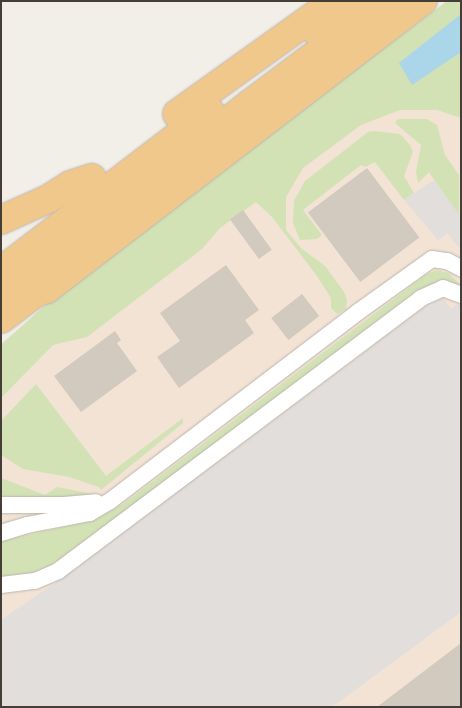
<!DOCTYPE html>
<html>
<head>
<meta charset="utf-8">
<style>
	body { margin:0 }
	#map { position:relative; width:462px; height:708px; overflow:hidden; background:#f2eee8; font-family:"Nunito Sans",sans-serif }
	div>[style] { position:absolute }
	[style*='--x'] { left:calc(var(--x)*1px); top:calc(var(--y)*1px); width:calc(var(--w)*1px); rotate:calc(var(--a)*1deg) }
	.commercial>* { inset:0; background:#f2e3d5 }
	.green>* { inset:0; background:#d2e2b5 }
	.parking>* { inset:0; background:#e1dedc }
	.water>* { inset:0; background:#abd5e8 }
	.building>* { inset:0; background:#d2c9bf; transform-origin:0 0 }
	.roads { filter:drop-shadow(0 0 1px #bcb5ab) drop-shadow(0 0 1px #bcb5ab) }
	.minor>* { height:16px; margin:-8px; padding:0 8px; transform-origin:8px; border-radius:8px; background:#fff }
	.trunk>* { height:28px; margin:-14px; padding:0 14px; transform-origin:14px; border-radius:14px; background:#f0c88c }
	span { translate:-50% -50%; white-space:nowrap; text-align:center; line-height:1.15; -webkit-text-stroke:4.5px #fff; paint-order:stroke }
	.frame { position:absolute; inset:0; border:2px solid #443e37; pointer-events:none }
</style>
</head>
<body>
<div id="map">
	<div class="commercial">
		<div style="clip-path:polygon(461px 1px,461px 707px,1px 707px,1px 343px,59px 296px)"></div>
	</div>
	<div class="green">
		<div style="clip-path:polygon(447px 1px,461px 1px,461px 118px,437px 110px,400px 110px,361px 125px,303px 168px,286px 197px,286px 230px,301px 248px,325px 266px,344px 292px,347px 300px,346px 309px,337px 314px,331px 308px,331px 298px,317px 276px,272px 217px,256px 202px,220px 228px,202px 249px,87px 337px,53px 345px,1px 398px,1px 345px,74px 279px)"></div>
		<div style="clip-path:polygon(398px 119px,427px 119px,437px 125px,445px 155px,459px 175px,459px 216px,429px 172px,418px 183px,416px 172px,421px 145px,395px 123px)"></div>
		<div style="clip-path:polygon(374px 131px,400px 134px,410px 145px,413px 152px,404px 176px,414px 193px,404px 200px,375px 162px,365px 167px,361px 165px,303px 210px,322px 235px,317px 239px,300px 240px,293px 223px,294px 201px,305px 181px,368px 132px)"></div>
		<div style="clip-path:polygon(437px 270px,448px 273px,461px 285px,437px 282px,416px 291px,58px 562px,40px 573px,1px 577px,1px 541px,93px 520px,123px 504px,427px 274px)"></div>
		<div style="clip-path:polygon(36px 384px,106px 476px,183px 418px,183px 423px,101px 490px,99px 487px,69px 477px,23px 469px,1px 455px,1px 421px)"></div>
		<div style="clip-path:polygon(1px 478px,45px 495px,57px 487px,93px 494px,77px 499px,1px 501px)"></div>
	</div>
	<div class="parking">
		<div style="clip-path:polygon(434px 180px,461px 217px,461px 250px,447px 233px,438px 240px,404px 200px)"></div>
		<div style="clip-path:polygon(443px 298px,451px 309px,459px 303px,461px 306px,461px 612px,332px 707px,1px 707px,1px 620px,65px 576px,429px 304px)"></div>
	</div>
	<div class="water">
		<div style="clip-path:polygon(461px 14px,461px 52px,412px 85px,399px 63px)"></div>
	</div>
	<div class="building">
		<div style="left:367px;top:168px;width:87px;height:74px;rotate:53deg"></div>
		<div style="left:243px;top:210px;width:49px;height:16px;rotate:54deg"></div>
		<div style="clip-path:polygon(226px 265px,259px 310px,245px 320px,254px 333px,179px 388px,157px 357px,180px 341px,160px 313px)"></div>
		<div style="left:302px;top:294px;width:28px;height:39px;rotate:52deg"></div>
		<div style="clip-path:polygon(115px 331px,121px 340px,117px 343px,137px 371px,81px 412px,54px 376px)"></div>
		<div style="clip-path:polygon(461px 643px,461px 707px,377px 707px)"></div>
	</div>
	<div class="roads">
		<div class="minor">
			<div style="--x:1;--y:505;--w:63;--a:0"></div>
			<div style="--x:64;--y:505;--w:32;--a:-5"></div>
			<div style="--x:1;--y:533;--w:27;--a:-17"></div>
			<div style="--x:27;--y:525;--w:64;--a:-10.8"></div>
			<div style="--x:90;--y:513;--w:23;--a:-31"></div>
			<div style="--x:110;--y:501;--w:312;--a:-37.3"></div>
			<div style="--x:358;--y:312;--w:91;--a:-35.6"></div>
			<div style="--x:432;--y:259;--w:15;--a:8"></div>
			<div style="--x:447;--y:261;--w:16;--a:27"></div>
			<div style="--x:1;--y:585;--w:34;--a:-7"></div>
			<div style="--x:35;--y:581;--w:25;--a:-23"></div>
			<div style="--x:58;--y:571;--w:454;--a:-36.9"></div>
			<div style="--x:421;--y:298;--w:24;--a:-24"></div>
			<div style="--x:443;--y:288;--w:19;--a:21"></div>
		</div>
		<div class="trunk">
			<div style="--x:316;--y:31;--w:49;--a:-37.6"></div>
			<div style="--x:177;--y:114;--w:187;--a:-35.6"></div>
			<div style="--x:1;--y:220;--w:51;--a:-24.1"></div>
			<div style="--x:48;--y:199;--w:26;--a:-32"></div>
			<div style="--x:70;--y:185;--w:23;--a:-18"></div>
			<div style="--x:1;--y:271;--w:263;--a:-37.4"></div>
			<div style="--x:6;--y:295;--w:311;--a:-38.1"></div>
			<div style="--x:251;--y:103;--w:170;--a:-36.9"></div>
			<div style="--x:1;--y:319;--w:45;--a:-36.9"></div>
			<div style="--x:37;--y:292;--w:10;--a:-17"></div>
			<div style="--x:47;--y:289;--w:474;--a:-37.5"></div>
		</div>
	</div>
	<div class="frame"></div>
</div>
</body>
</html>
